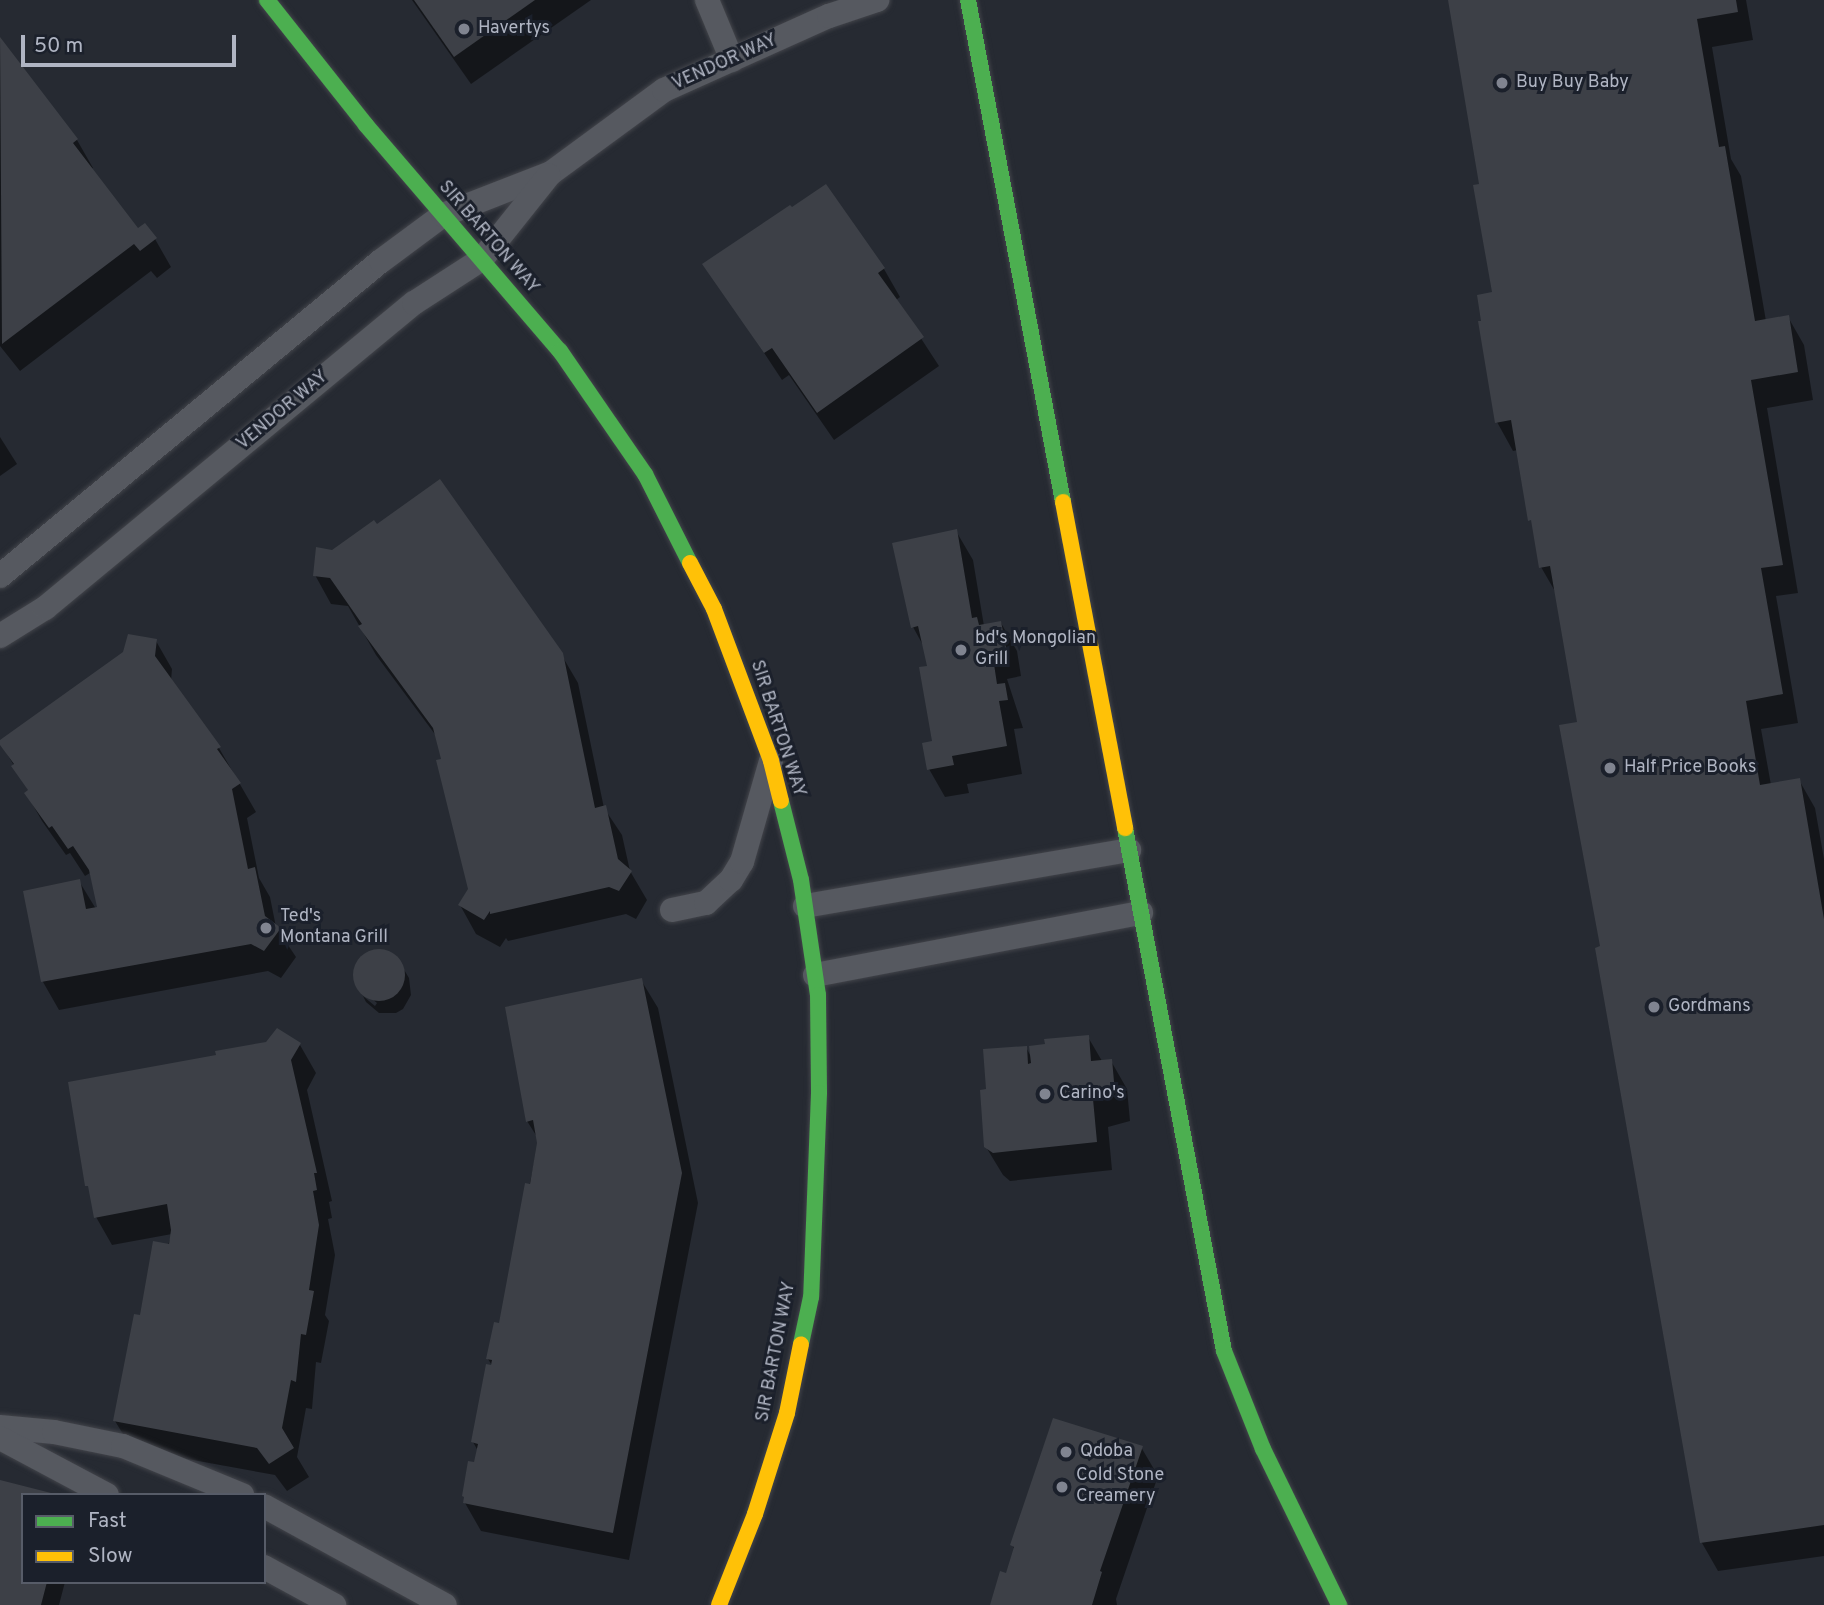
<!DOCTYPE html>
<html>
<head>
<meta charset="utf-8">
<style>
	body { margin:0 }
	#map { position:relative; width:1824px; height:1605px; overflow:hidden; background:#262a32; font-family:Overpass,sans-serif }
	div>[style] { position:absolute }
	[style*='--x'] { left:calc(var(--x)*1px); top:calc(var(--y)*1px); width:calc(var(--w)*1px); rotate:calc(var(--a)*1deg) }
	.shadow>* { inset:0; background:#0007 }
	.building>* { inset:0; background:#3d4047 }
	.round { border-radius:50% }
	.roads { filter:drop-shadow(0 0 2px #42444a) drop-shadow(0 0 2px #42444a) }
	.street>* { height:24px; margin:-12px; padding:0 12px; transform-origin:12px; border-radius:12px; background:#565960 }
	.fast>* { height:16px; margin:-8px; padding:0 8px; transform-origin:8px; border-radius:8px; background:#4caf50 }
	.slow>* { height:16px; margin:-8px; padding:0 8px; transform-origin:8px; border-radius:8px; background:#ffc107 }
	.dots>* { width:19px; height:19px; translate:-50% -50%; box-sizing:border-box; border:4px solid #1b202b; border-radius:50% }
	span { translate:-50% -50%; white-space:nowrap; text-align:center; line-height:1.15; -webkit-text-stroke:6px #1b202b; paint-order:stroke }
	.poi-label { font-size:18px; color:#b0b5c3 }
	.left { translate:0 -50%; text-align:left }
	.street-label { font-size:18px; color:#b0b5c3 }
	.legend { position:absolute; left:21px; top:1493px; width:245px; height:91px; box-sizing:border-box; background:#1b202b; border:2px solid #575c68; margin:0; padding:9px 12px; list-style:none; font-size:21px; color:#b0b5c3 }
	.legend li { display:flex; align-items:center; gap:14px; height:35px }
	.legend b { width:35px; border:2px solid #575c68 }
	.scale { position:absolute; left:21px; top:35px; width:215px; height:32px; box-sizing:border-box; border:4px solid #b0b5c3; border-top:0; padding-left:9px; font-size:21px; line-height:24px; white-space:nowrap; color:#b0b5c3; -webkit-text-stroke:5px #1b202b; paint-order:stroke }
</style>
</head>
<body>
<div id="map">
	<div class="shadow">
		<div style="clip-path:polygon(412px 0,591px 0,471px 84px)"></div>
		<div style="clip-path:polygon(1449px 0,1746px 0,1753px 40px,1712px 47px,1731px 159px,1741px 176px,1766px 321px,1788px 317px,1804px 345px,1813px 400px,1767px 408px,1798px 593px,1776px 596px,1798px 723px,1761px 729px,1771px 785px,1799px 780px,1815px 808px,1824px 859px,1824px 1556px,1718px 1571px,1702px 1543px,1603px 948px,1579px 723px,1556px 593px,1541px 567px,1518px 450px,1513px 451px,1497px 422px,1483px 322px,1494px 293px,1481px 185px)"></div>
		<div style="clip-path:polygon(0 39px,77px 140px,93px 168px,91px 169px,138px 231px,155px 239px,171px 267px,157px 278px,151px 271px,20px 371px,0 346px)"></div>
		<div style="clip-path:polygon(826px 187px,884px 269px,900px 297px,896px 300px,939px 366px,834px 440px,789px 375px,782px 380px,705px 264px)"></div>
		<div style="clip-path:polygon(0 437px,17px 464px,0 476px)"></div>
		<div style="clip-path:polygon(956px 531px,973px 560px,984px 626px,1001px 623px,1017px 651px,1021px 676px,1007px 679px,1023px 728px,1014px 729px,1022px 774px,967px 784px,969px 793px,945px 797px,929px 769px,934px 742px,929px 667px,924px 647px,913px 627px)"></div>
		<div style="clip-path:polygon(318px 549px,561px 654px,578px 683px,604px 808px,622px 835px,630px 871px,647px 900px,636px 919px,626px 914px,508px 941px,506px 938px,500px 947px,476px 934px,460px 905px,470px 889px,437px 737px,376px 655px,348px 606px,331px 604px,315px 575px)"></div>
		<div style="clip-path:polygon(156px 641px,172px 669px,171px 681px,219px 748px,256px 812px,247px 818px,259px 878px,270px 897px,276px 927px,296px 957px,281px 978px,268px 971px,59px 1010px,43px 982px,79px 881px,96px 909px,99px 908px,90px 873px,85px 876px,70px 853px,66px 855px,42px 821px,26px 793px,29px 791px,0 742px)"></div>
		<div style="clip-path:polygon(388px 953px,400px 963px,409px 978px,411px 995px,403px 1009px,396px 1013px,379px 1013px,366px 1002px,363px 996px,375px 1006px,377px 1003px,361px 990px,361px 993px,354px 973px,366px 954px)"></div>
		<div style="clip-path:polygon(641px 980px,658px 1008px,698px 1203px,629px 1560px,481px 1531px,465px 1503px,478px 1451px,473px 1442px,493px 1367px,488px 1359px,500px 1325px,539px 1140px,527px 1121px)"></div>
		<div style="clip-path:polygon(1088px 1037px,1102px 1061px,1111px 1061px,1127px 1089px,1130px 1121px,1108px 1127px,1112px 1170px,1010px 1181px,1003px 1175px,986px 1147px,988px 1091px,1026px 1047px,1032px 1059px)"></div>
		<div style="clip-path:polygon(300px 1045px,316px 1073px,307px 1090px,332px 1201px,329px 1202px,332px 1218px,328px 1219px,335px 1255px,325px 1315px,329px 1321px,321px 1363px,316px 1362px,312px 1409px,306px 1408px,297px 1457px,309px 1477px,287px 1491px,275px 1475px,132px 1449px,115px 1421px,142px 1317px,172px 1234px,112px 1245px,96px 1217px)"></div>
		<div style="clip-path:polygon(1141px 1447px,1158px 1476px,1116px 1599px,1117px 1605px,991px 1605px,1007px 1575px,1015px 1550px,1012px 1545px)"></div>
		<div style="clip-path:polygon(0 1482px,51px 1495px,23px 1495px,23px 1582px,65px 1582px,59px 1605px,0 1605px)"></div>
	</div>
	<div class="building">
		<div style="clip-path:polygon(414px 0,535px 0,454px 57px)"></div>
		<div style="clip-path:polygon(1448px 0,1736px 0,1738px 12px,1697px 19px,1719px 147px,1725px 146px,1755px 321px,1789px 315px,1798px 372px,1751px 380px,1783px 565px,1761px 568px,1783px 694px,1746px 701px,1760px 785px,1800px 778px,1824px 919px,1824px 1525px,1700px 1543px,1595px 948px,1600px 946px,1559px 725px,1577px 722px,1550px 566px,1539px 568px,1531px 520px,1528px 521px,1511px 420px,1495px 423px,1478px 321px,1481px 321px,1477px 295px,1492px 292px,1473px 185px,1479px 184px)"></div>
		<div style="clip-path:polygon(0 37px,78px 139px,73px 143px,138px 228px,145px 223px,157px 238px,140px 251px,134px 244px,2px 344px)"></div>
		<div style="clip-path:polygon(826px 184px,885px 268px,878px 273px,924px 337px,817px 413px,772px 348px,764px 353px,702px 264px,790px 205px,792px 207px)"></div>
		<div style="clip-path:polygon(440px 479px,563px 653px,595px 808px,606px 805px,618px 859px,632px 871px,619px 891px,609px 887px,490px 914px,490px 911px,484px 920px,458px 905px,468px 889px,436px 760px,441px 759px,433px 728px,358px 626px,362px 624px,330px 578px,313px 576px,316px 547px,332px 550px,374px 520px,377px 524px)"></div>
		<div style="clip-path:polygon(957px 529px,972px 618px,977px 617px,979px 625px,1001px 621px,1006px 648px,992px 651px,997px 684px,1005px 683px,1008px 700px,999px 701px,1007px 746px,952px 756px,954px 765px,927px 770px,922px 743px,932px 741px,919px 667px,927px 666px,918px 626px,911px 628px,892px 543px)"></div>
		<div style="clip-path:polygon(128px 634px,157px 639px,155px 656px,221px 747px,217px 749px,241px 783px,232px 789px,248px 869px,255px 867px,265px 916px,281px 928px,264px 951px,251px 944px,41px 982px,23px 891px,80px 879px,86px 909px,97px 907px,89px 870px,73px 846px,68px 849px,52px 826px,49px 828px,24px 793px,28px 790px,11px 766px,14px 764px,0 745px,0 740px,123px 652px)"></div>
		<div class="round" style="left:353px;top:949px;width:52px;height:52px"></div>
		<div style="clip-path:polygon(642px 978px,682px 1173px,613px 1533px,463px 1503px,464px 1497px,462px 1496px,468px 1461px,474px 1462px,478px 1444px,471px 1442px,486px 1364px,491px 1365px,492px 1360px,486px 1359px,494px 1322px,499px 1323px,525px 1183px,530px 1184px,537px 1143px,533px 1120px,526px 1122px,505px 1007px)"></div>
		<div style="clip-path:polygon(277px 1028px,301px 1043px,291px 1060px,317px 1173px,314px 1173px,317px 1190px,313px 1191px,319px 1225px,309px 1290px,314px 1291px,306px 1335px,301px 1334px,296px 1382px,291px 1380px,282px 1428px,294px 1448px,269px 1464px,257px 1448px,113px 1421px,134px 1314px,140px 1315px,153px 1241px,169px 1244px,171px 1230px,167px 1204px,94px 1218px,88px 1186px,85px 1186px,68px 1082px,216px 1055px,215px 1051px,266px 1042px)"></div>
		<div style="clip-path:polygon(1089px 1035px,1091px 1061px,1112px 1059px,1115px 1093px,1093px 1099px,1097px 1142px,993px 1153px,984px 1147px,980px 1090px,986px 1089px,983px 1049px,1027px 1046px,1028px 1064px,1031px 1063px,1029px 1046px,1045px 1044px,1044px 1039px)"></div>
		<div style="clip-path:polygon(1053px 1418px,1143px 1446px,1100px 1571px,1102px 1572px,1092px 1605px,990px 1605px,1000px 1571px,1006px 1573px,1014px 1547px,1010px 1545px)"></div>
		<div style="clip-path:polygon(0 1480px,55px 1494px,23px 1495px,23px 1582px,47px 1582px,41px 1605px,0 1605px)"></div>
	</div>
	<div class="roads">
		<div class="street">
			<div style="--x:707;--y:0;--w:65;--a:67.4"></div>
			<div style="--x:0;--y:576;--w:494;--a:-39.6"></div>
			<div style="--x:381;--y:261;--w:77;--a:-36.6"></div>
			<div style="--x:443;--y:215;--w:116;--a:-21.3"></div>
			<div style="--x:551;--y:173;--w:140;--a:-36.3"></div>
			<div style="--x:664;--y:90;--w:181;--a:-24.2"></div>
			<div style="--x:829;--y:16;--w:51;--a:-18.4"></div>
			<div style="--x:0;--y:636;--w:53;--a:-31.9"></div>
			<div style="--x:45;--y:608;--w:479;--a:-39.6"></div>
			<div style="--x:414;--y:303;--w:81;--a:-32.9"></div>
			<div style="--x:482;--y:259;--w:107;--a:-51.4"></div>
			<div style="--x:805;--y:906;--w:329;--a:-9.8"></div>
			<div style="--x:672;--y:910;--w:35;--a:-12"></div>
			<div style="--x:706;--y:903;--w:34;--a:-43"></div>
			<div style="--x:731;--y:880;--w:21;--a:-59"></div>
			<div style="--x:742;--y:862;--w:105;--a:-74"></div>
			<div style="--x:815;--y:975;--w:332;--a:-10.8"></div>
			<div style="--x:0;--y:1427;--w:54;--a:5.3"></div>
			<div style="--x:54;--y:1432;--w:70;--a:11.5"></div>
			<div style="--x:123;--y:1446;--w:129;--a:22.4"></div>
			<div style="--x:0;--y:1438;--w:121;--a:28"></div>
			<div style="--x:264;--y:1506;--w:206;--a:28.7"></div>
			<div style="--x:264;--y:1567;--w:80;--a:28.5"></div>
		</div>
		<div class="fast">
			<div style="--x:267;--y:0;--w:159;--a:51.6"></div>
			<div style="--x:366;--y:125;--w:298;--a:49.4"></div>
			<div style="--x:560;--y:351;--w:150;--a:55.4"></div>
			<div style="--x:645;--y:474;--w:100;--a:63.2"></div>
			<div style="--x:968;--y:0;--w:511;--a:79.28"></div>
			<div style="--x:781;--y:801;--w:81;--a:75.8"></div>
			<div style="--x:801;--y:880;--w:116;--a:81.6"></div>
			<div style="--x:818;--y:995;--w:98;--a:89.4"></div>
			<div style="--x:819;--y:1093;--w:204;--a:92.2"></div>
			<div style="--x:811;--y:1297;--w:48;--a:102"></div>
			<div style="--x:1125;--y:828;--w:532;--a:79.28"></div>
			<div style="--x:1224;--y:1351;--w:105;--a:68.3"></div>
			<div style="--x:1263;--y:1449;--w:174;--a:64"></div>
		</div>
		<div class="slow">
			<div style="--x:1063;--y:502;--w:332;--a:79.2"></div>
			<div style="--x:690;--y:563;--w:52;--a:62.4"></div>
			<div style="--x:714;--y:609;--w:162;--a:69.4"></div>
			<div style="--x:771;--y:761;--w:41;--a:76"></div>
			<div style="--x:719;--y:1605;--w:98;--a:-68.4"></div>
			<div style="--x:755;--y:1514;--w:106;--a:-72.4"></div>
			<div style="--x:787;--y:1413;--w:70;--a:-78.5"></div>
		</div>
	</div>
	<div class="dots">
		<div style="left:464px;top:29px;background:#808490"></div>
		<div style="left:1502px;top:83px;background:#808490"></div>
		<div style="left:961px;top:650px;background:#808490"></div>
		<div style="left:1610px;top:768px;background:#808490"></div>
		<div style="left:266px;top:928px;background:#808490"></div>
		<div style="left:1654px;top:1007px;background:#808490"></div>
		<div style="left:1045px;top:1094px;background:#808490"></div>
		<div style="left:1066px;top:1452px;background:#808490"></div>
		<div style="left:1062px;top:1487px;background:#808490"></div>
	</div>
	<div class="poi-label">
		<span class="left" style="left:478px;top:29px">Havertys</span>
		<span class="left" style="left:1516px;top:83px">Buy Buy Baby</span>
		<span class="left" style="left:975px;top:650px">bd's Mongolian<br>Grill</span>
		<span class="left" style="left:1624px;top:768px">Half Price Books</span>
		<span class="left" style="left:280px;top:928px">Ted's<br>Montana Grill</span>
		<span class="left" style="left:1668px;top:1007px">Gordmans</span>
		<span class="left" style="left:1059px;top:1094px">Carino's</span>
		<span class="left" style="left:1080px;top:1452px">Qdoba</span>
		<span class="left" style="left:1076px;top:1487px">Cold Stone<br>Creamery</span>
	</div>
	<div class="street-label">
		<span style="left:725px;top:63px;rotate:-24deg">VENDOR WAY</span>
		<span style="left:488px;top:238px;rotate:49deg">SIR BARTON WAY</span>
		<span style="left:283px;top:411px;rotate:-40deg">VENDOR WAY</span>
		<span style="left:777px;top:729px;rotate:72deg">SIR BARTON WAY</span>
		<span style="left:777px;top:1352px;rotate:-79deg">SIR BARTON WAY</span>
	</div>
	<ul class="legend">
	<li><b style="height:9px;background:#4caf50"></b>Fast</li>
	<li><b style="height:9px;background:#ffc107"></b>Slow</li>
	</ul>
	<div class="scale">50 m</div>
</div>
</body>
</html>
